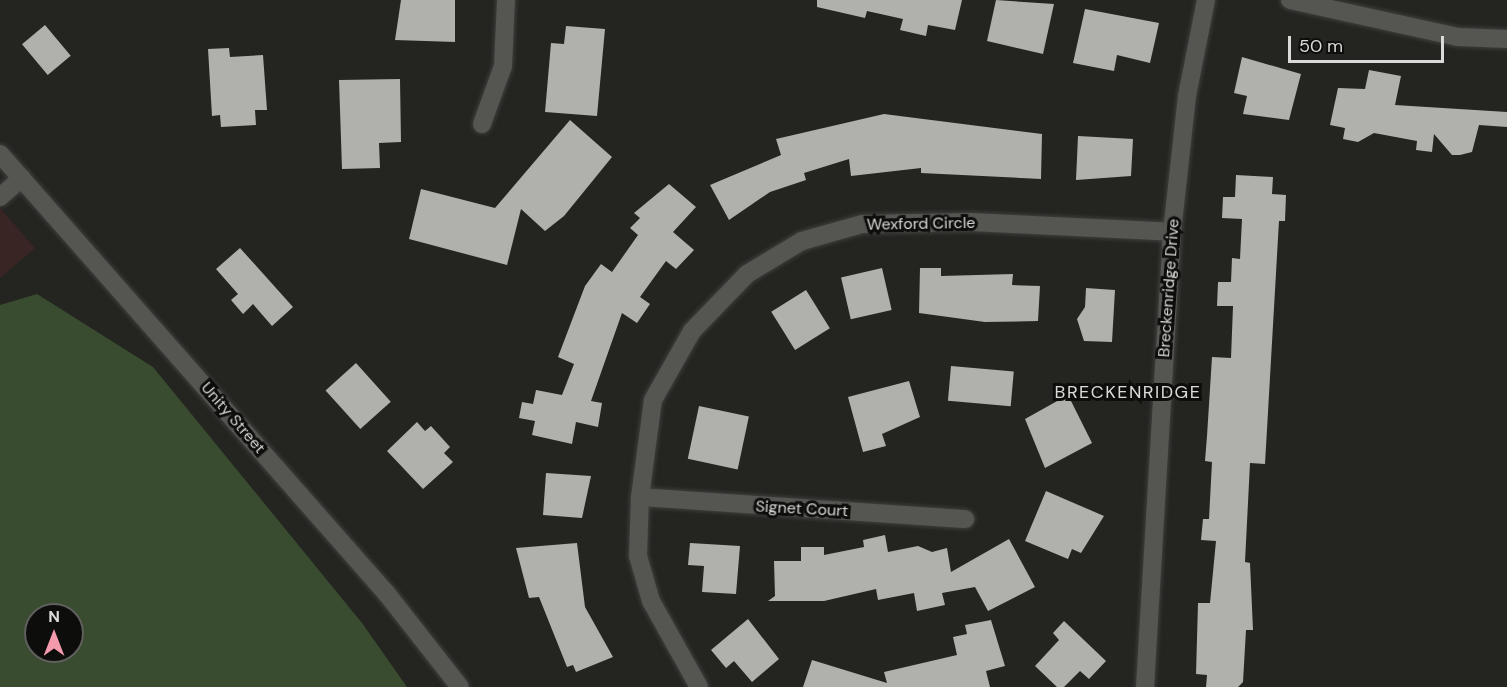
<!DOCTYPE html>
<html>
<head>
<meta charset="utf-8">
<style>
	body { margin:0 }
	#map { position:relative; width:1507px; height:687px; overflow:hidden; background:#242421; font-family:"DM Sans",sans-serif }
	div>[style] { position:absolute }
	[style*='--x'] { left:calc(var(--x)*1px); top:calc(var(--y)*1px); width:calc(var(--w)*1px); rotate:calc(var(--a)*1deg) }
	.industrial>* { inset:0; background:#392524 }
	.green>* { inset:0; background:#394c2f }
	.building>* { inset:0; background:#b0b0ac; transform-origin:0 0 }
	.roads { filter:drop-shadow(0 0 2px #3f3e3c) drop-shadow(0 0 2px #3f3e3c) }
	.minor>* { height:18px; margin:-9px; padding:0 9px; transform-origin:9px; border-radius:9px; background:#555551 }
	span { translate:-50% -50%; white-space:nowrap; text-align:center; line-height:1.15; -webkit-text-stroke:6px #0d0d0c; paint-order:stroke }
	.street-label { font-size:16px; color:#dbdad8 }
	.neighbourhood-label { font-size:18px; color:#dbdad8; letter-spacing:1.5px }
	.north { position:absolute; left:24px; top:603px; width:60px; height:60px; box-sizing:border-box; background:#0d0d0c; border:2px solid #5f5f5e; border-radius:50%; rotate:0deg; font-size:16px; font-weight:700; line-height:24px; text-align:center; color:#dbdad8 }
	.north::after { content:''; display:block; margin:auto; width:21px; height:27px; background:#f39aac; clip-path:polygon(50% 0,100% 100%,50% 72%,0 100%) }
	.scale { position:absolute; left:1288px; top:36px; width:156px; height:27px; box-sizing:border-box; border:3px solid #dbdad8; border-top:0; padding-left:8px; font-size:18px; line-height:21px; white-space:nowrap; color:#dbdad8; -webkit-text-stroke:4px #0d0d0c; paint-order:stroke }
</style>
</head>
<body>
<div id="map">
	<div class="industrial">
		<div style="clip-path:polygon(0 208px,35px 248px,0 278px)"></div>
	</div>
	<div class="green">
		<div style="clip-path:polygon(evenodd,37px 294px,153px 367px,362px 623px,407px 687px,0 687px,0 305px,37px 294px,36px 615px,72px 615px,72px 651px,36px 651px,36px 615px)"></div>
	</div>
	<div class="building">
		<div style="clip-path:polygon(401px 0,455px 0,455px 42px,395px 40px)"></div>
		<div style="clip-path:polygon(817px 0,962px 0,955px 30px,928px 25px,926px 36px,900px 30px,903px 19px,867px 11px,865px 18px,817px 7px)"></div>
		<div style="clip-path:polygon(996px 0,1054px 4px,1043px 54px,987px 41px)"></div>
		<div style="clip-path:polygon(1085px 9px,1159px 23px,1150px 63px,1117px 55px,1114px 71px,1073px 63px)"></div>
		<div style="left:45px;top:25px;width:40px;height:30px;rotate:50deg"></div>
		<div style="clip-path:polygon(566px 26px,605px 29px,597px 116px,545px 112px,551px 43px,564px 44px)"></div>
		<div style="clip-path:polygon(229px 48px,230px 57px,263px 55px,267px 110px,255px 110px,256px 125px,221px 127px,220px 115px,212px 116px,208px 49px)"></div>
		<div style="clip-path:polygon(1242px 57px,1301px 74px,1289px 120px,1243px 114px,1247px 96px,1234px 93px)"></div>
		<div style="clip-path:polygon(1369px 70px,1401px 76px,1395px 105px,1507px 112px,1507px 127px,1479px 125px,1472px 152px,1460px 155px,1452px 155px,1434px 134px,1432px 152px,1416px 150px,1417px 141px,1374px 133px,1358px 142px,1343px 139px,1345px 128px,1330px 125px,1338px 88px,1365px 89px)"></div>
		<div style="clip-path:polygon(400px 79px,401px 142px,379px 143px,380px 168px,342px 169px,339px 80px)"></div>
		<div style="clip-path:polygon(884px 114px,1042px 134px,1041px 179px,921px 173px,921px 168px,851px 176px,849px 159px,804px 173px,806px 180px,770px 192px,729px 220px,710px 185px,781px 155px,776px 139px)"></div>
		<div style="clip-path:polygon(570px 120px,612px 157px,564px 216px,545px 231px,521px 209px,507px 265px,409px 239px,421px 189px,495px 208px)"></div>
		<div style="clip-path:polygon(1078px 136px,1133px 139px,1131px 176px,1076px 180px)"></div>
		<div style="clip-path:polygon(1236px 175px,1273px 177px,1272px 194px,1286px 195px,1285px 221px,1279px 221px,1265px 464px,1250px 463px,1245px 562px,1250px 563px,1253px 630px,1246px 630px,1243px 682px,1238px 687px,1206px 687px,1207px 675px,1196px 674px,1198px 603px,1210px 603px,1216px 541px,1201px 540px,1203px 519px,1209px 519px,1212px 462px,1205px 461px,1207px 436px,1212px 357px,1231px 358px,1233px 306px,1217px 306px,1218px 282px,1231px 282px,1232px 258px,1240px 259px,1242px 219px,1222px 218px,1223px 197px,1235px 197px)"></div>
		<div style="clip-path:polygon(669px 184px,696px 207px,673px 232px,694px 250px,676px 269px,666px 261px,640px 297px,650px 304px,637px 323px,622px 313px,591px 401px,602px 403px,598px 427px,576px 422px,572px 444px,532px 435px,535px 421px,519px 418px,522px 402px,533px 404px,536px 390px,562px 395px,574px 364px,558px 357px,585px 286px,601px 264px,612px 272px,638px 235px,630px 228px,640px 218px,634px 213px)"></div>
		<div style="clip-path:polygon(240px 248px,293px 307px,272px 326px,253px 304px,243px 314px,231px 300px,238px 294px,216px 269px)"></div>
		<div style="left:882px;top:268px;width:43px;height:42px;rotate:77deg"></div>
		<div style="clip-path:polygon(920px 268px,941px 268px,941px 276px,1013px 274px,1012px 285px,1040px 286px,1038px 321px,985px 322px,919px 313px)"></div>
		<div style="clip-path:polygon(1086px 288px,1115px 290px,1112px 342px,1084px 341px,1077px 319px,1085px 307px)"></div>
		<div style="left:806px;top:290px;width:45px;height:41px;rotate:58deg"></div>
		<div style="left:356px;top:363px;width:52px;height:41px;rotate:48deg"></div>
		<div style="left:951px;top:366px;width:63px;height:35px;rotate:5deg"></div>
		<div style="clip-path:polygon(909px 381px,920px 417px,882px 434px,886px 446px,863px 452px,848px 397px)"></div>
		<div style="clip-path:polygon(1068px 395px,1092px 443px,1045px 468px,1025px 419px)"></div>
		<div style="left:699px;top:406px;width:51px;height:54px;rotate:12deg"></div>
		<div style="clip-path:polygon(417px 422px,425px 431px,431px 426px,450px 447px,444px 453px,453px 462px,423px 489px,387px 451px)"></div>
		<div style="clip-path:polygon(546px 473px,591px 476px,582px 518px,543px 515px)"></div>
		<div style="clip-path:polygon(1046px 491px,1104px 516px,1081px 553px,1072px 549px,1068px 559px,1025px 541px)"></div>
		<div style="clip-path:polygon(885px 535px,888px 552px,918px 546px,932px 552px,947px 548px,951px 572px,1009px 539px,1035px 587px,988px 611px,975px 587px,942px 593px,945px 605px,917px 611px,914px 593px,878px 600px,876px 589px,824px 601px,768px 601px,775px 596px,774px 561px,801px 561px,801px 547px,824px 547px,824px 555px,864px 547px,863px 540px)"></div>
		<div style="clip-path:polygon(577px 543px,585px 607px,613px 657px,576px 672px,573px 665px,567px 667px,539px 597px,529px 598px,516px 548px)"></div>
		<div style="clip-path:polygon(690px 543px,740px 546px,736px 594px,702px 592px,704px 566px,688px 565px)"></div>
		<div style="clip-path:polygon(748px 619px,779px 659px,752px 682px,734px 661px,726px 668px,711px 650px)"></div>
		<div style="clip-path:polygon(991px 620px,1005px 666px,986px 671px,990px 687px,803px 687px,812px 660px,887px 683px,884px 672px,957px 655px,953px 637px,967px 634px,965px 625px)"></div>
		<div style="clip-path:polygon(1064px 621px,1106px 661px,1089px 679px,1080px 671px,1064px 687px,1057px 687px,1035px 666px,1059px 640px,1053px 633px)"></div>
	</div>
	<div class="roads">
		<div class="minor">
			<div style="--x:1290;--y:0;--w:172;--a:12.4"></div>
			<div style="--x:1458;--y:37;--w:49;--a:2.3"></div>
			<div style="--x:482;--y:124;--w:62;--a:-70.1"></div>
			<div style="--x:503;--y:66;--w:66;--a:-87.4"></div>
			<div style="--x:0;--y:154;--w:586;--a:48.67"></div>
			<div style="--x:387;--y:594;--w:118;--a:51.9"></div>
			<div style="--x:0;--y:197;--w:29;--a:-41"></div>
			<div style="--x:640;--y:497;--w:326;--a:3.9"></div>
			<div style="--x:699;--y:687;--w:98;--a:-119.2"></div>
			<div style="--x:651;--y:601;--w:47;--a:-106.1"></div>
			<div style="--x:638;--y:556;--w:59;--a:-88.1"></div>
			<div style="--x:640;--y:497;--w:98;--a:-82.4"></div>
			<div style="--x:653;--y:400;--w:79;--a:-60.5"></div>
			<div style="--x:692;--y:331;--w:79;--a:-46"></div>
			<div style="--x:747;--y:274;--w:64;--a:-31"></div>
			<div style="--x:802;--y:241;--w:62;--a:-15.8"></div>
			<div style="--x:862;--y:224;--w:109;--a:-1.1"></div>
			<div style="--x:971;--y:222;--w:201;--a:2.8"></div>
			<div style="--x:1145;--y:687;--w:456;--a:-86.6"></div>
			<div style="--x:1172;--y:232;--w:137;--a:-83.7"></div>
			<div style="--x:1187;--y:96;--w:98;--a:-78.8"></div>
		</div>
	</div>
	<div class="street-label">
		<span style="left:921px;top:224px;rotate:-1deg">Wexford Circle</span>
		<span style="left:1169px;top:288px;rotate:-86deg">Breckenridge Drive</span>
		<span style="left:233px;top:418px;rotate:49deg">Unity Street</span>
		<span style="left:802px;top:509px;rotate:3deg">Signet Court</span>
	</div>
	<div class="neighbourhood-label">
		<span style="left:1128px;top:392px">BRECKENRIDGE</span>
	</div>
	<div class="north">N</div>
	<div class="scale">50 m</div>
</div>
</body>
</html>
